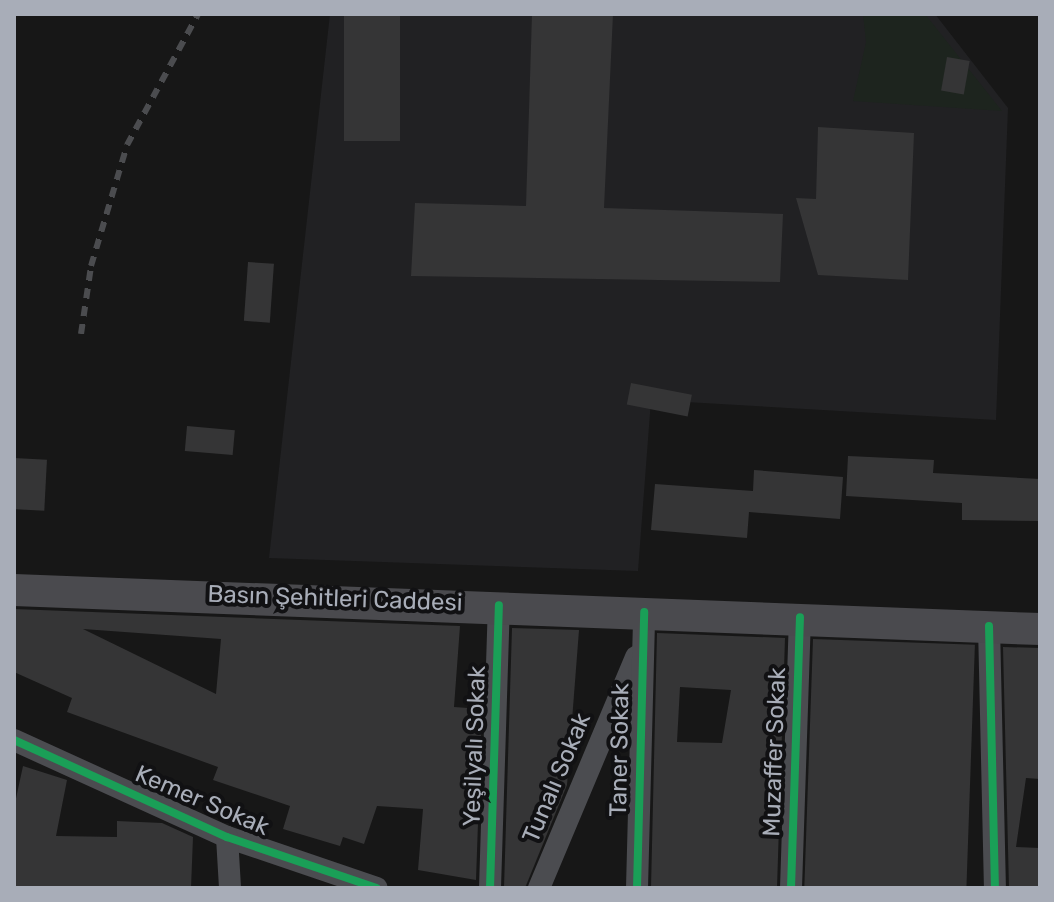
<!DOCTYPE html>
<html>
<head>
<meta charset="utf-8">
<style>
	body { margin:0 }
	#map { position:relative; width:1054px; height:902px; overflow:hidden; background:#171717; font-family:Rubik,sans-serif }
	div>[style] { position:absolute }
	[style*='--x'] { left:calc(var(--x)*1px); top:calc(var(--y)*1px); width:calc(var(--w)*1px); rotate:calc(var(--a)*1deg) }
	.built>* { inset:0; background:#212123 }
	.green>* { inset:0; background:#1d241e }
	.building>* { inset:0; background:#353536; transform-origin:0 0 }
	.street>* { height:22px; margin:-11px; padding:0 11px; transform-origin:11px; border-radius:11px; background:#4b4c50 }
	.secondary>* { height:32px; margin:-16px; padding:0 16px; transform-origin:16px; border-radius:16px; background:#4a4a4e }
	.rail>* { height:6px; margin-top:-3px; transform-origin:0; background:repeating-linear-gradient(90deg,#4b4c4f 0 10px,transparent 0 18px) }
	.cycleway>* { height:8px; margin:-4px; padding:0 4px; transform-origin:4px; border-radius:4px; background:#1a9f57 }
	span { translate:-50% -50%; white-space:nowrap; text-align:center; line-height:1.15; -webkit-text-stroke:8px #111113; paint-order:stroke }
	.street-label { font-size:24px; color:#a8adb8 }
	.frame { position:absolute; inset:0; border:16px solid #a8adb8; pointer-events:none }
</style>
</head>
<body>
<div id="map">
	<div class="built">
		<div style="clip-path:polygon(330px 14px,935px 14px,1008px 108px,996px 420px,651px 400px,638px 571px,269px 558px)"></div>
	</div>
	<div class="green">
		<div style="clip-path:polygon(863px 14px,925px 14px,1002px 111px,853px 101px,866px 42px)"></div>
	</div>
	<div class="building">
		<div style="left:344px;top:14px;width:56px;height:127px"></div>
		<div style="clip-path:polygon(532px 14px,613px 14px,604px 208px,783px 214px,780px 282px,411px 276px,415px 203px,526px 206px)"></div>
		<div style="left:947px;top:57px;width:23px;height:34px;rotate:10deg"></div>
		<div style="clip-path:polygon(818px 127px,914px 133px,908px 280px,818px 275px,796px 198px,816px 199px)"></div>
		<div style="left:248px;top:262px;width:26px;height:59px;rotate:4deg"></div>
		<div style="left:631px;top:383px;width:62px;height:22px;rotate:11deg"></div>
		<div style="left:187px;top:426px;width:48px;height:25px;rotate:5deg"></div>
		<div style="clip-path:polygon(848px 456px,934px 460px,933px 473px,1040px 479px,1040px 521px,962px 520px,962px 503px,846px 496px)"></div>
		<div style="left:14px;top:458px;width:33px;height:51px;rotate:3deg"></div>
		<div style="clip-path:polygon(754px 470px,843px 477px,840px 519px,749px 512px,747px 538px,651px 530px,655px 484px,753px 491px)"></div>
		<div style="clip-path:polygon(evenodd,14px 609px,460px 626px,454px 707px,482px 709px,476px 880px,418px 870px,423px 809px,377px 806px,364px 844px,343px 837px,340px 846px,283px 829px,290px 806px,213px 780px,218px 767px,67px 712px,72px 698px,14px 672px,14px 609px,83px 629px,221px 639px,216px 694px,83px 629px)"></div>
		<div style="clip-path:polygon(512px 628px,579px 630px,567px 785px,525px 888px,504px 888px)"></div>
		<div style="clip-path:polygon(evenodd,657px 633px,785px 638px,777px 888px,651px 888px,657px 633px,680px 687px,731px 690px,722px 743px,677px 742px,680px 687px)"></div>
		<div style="left:813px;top:639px;width:162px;height:249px;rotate:2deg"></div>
		<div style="clip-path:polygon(1003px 647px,1040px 648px,1040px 779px,1026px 778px,1016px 847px,1040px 848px,1040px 886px,1009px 888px)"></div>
		<div style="clip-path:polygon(23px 766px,67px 780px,56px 836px,117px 837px,117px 821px,162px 823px,193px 837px,191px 888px,15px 888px,15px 803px)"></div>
	</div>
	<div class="street">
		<div style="--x:989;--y:626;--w:262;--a:88.7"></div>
		<div style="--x:14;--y:740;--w:234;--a:24.5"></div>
		<div style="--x:227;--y:837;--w:158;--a:18.8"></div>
		<div style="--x:227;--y:837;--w:51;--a:86.6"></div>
		<div style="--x:490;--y:888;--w:283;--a:-88.2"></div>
		<div style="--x:539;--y:888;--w:251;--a:-67.2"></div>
		<div style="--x:637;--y:888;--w:276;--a:-88.5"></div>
		<div style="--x:791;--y:888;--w:271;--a:-88.1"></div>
	</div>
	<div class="secondary">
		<div style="--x:14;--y:590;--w:1027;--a:2.18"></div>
	</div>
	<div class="rail">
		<div style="--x:81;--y:334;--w:69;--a:-81.6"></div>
		<div style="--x:91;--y:266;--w:126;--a:-73.4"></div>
		<div style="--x:127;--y:145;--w:149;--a:-61.5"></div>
	</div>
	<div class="cycleway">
		<div style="--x:989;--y:626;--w:262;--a:88.7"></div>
		<div style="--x:14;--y:740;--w:234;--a:24.5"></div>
		<div style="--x:227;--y:837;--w:158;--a:18.8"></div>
		<div style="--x:490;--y:888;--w:283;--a:-88.2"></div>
		<div style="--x:637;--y:888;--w:276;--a:-88.5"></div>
		<div style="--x:791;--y:888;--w:271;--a:-88.1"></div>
	</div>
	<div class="street-label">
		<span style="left:335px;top:599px;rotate:2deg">Basın Şehitleri Caddesi</span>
		<span style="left:475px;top:746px;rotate:-88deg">Yeşilyalı Sokak</span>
		<span style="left:620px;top:750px;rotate:-89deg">Taner Sokak</span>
		<span style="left:775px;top:752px;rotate:-88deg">Muzaffer Sokak</span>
		<span style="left:557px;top:778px;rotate:-67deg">Tunalı Sokak</span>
		<span style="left:202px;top:801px;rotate:23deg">Kemer Sokak</span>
	</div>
	<div class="frame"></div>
</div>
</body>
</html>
